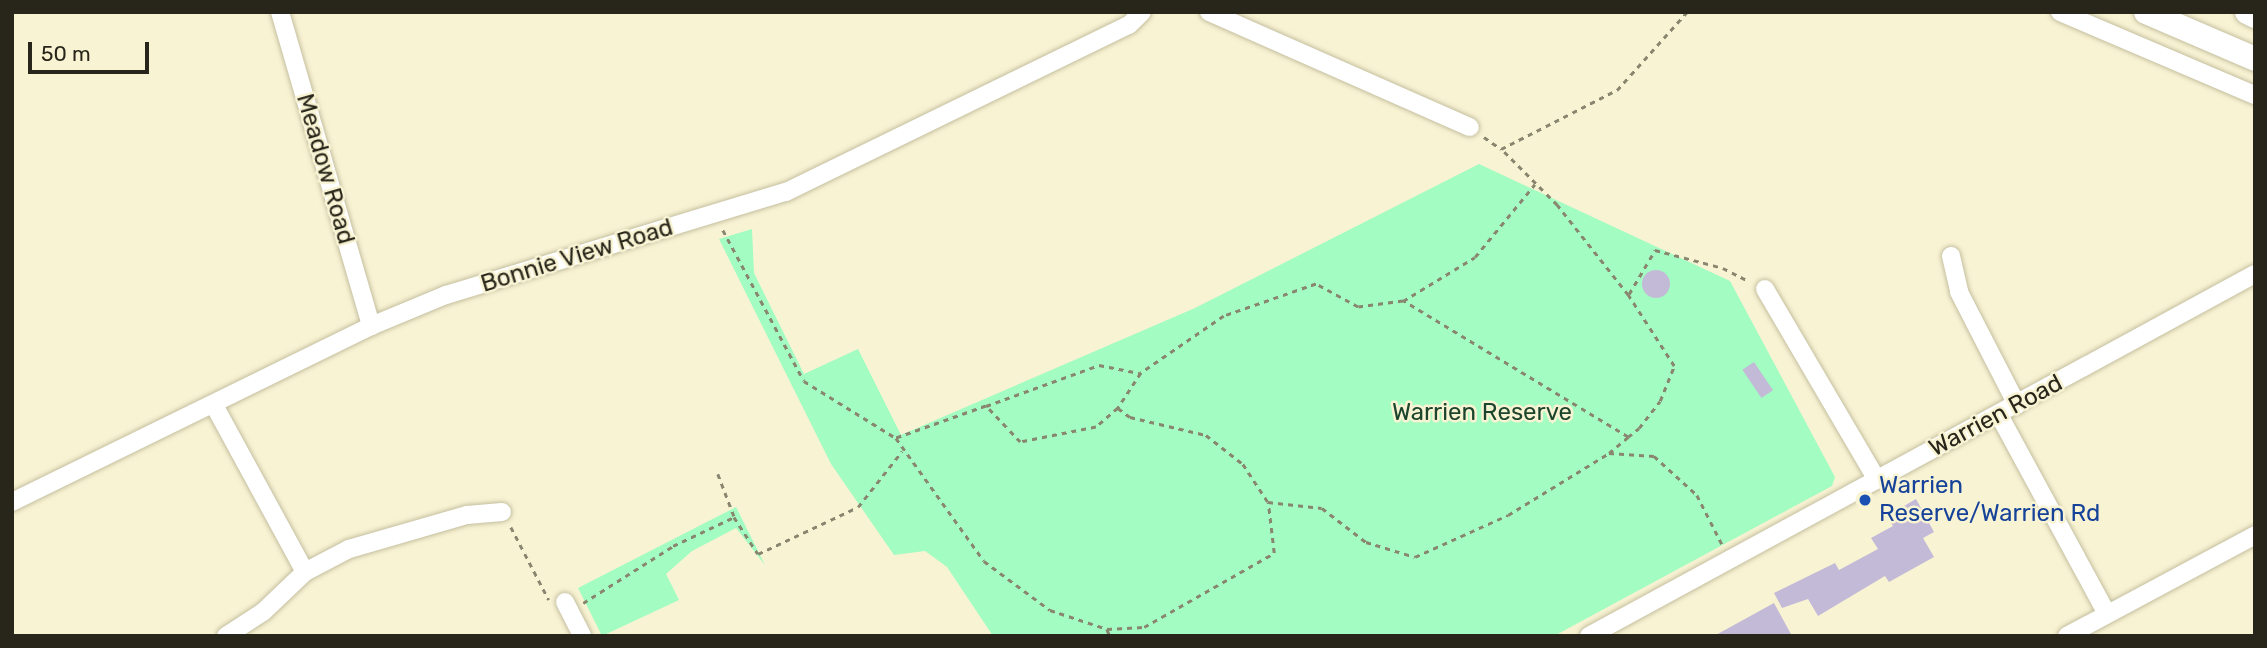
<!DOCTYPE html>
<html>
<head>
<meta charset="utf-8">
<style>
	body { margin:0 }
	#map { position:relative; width:2267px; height:648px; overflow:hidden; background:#f8f3d3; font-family:Rubik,sans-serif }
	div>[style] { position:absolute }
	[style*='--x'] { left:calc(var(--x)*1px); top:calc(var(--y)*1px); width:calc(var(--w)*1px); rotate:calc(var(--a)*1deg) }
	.green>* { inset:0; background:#a3fcc2 }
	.building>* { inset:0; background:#c3bad7; transform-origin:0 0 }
	.round { border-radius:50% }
	.path>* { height:2.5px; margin-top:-1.25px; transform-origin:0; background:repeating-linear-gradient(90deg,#898670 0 5px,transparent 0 10px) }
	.roads { filter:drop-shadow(0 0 2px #c4bfa0) drop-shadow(0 0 2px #c4bfa0) }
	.minor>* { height:18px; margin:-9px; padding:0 9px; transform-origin:9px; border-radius:9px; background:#fff }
	.highway>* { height:24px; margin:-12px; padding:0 12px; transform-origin:12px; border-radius:12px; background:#fff }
	.dots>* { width:19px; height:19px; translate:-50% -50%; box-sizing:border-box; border:4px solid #f8f3d3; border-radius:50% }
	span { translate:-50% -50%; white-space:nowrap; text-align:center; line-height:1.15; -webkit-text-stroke:5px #f8f3d3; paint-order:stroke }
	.street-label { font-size:24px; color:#28261a }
	.park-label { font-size:24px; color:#1c452d }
	.transit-label { font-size:24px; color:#164399 }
	.left { translate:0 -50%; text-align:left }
	.frame { position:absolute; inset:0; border:14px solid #28261a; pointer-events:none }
	.scale { position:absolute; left:28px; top:42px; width:121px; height:32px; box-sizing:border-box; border:4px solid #28261a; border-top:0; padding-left:9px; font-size:21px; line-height:24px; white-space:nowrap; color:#28261a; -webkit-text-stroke:5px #f8f3d3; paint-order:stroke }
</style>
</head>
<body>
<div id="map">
	<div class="green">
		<div style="clip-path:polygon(1479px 164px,1730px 281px,1835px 477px,1832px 486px,1554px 636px,993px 636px,947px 567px,925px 551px,894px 555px,831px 464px,719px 239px,752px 229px,754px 273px,804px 374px,858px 349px,901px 435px,1195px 308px)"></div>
		<div style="clip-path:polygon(736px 507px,765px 565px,736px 528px,692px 551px,666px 574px,679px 600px,602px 636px,578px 588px)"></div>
	</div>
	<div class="building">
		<div class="round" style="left:1642px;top:270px;width:28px;height:28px"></div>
		<div style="left:1754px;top:362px;width:34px;height:14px;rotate:56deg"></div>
		<div style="clip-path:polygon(1916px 499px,1934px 532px,1923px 538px,1934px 557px,1889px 582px,1885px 576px,1818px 616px,1808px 599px,1782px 608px,1774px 593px,1835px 563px,1839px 570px,1878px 549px,1871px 538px,1893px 526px,1887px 516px)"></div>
		<div style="clip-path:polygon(1774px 603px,1792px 636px,1714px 636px)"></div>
	</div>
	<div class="path">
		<div style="--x:1484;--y:137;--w:21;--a:35"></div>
		<div style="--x:723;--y:230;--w:171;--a:61.8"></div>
		<div style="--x:804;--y:381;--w:108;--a:31.8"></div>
		<div style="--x:1629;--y:294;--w:51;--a:-59.4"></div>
		<div style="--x:1655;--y:250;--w:70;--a:14.8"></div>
		<div style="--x:1723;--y:268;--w:29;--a:27"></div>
		<div style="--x:1403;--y:301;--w:84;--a:-31.4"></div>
		<div style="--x:1475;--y:257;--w:94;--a:-50.6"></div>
		<div style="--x:986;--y:406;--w:120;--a:-19.9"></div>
		<div style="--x:1099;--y:365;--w:41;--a:11.3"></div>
		<div style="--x:1118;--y:408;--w:15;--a:37"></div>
		<div style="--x:1130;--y:417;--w:78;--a:13.3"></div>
		<div style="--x:1206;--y:435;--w:47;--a:38.1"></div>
		<div style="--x:1243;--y:464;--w:45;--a:56.7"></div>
		<div style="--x:1628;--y:437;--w:263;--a:-148.8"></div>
		<div style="--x:1403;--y:301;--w:45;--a:172.4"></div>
		<div style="--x:1358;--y:307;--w:48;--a:-151.3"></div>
		<div style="--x:1316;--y:284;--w:97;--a:160.8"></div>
		<div style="--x:1224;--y:316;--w:101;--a:145.5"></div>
		<div style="--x:1141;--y:373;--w:42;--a:123.3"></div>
		<div style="--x:1118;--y:408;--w:29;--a:139"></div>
		<div style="--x:1096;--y:427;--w:77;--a:168.8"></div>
		<div style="--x:1020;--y:442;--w:50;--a:-133.4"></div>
		<div style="--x:986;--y:406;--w:96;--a:160.4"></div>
		<div style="--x:896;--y:438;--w:151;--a:54.4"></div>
		<div style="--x:984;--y:561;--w:82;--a:36.6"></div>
		<div style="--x:1050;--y:610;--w:60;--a:18.4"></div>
		<div style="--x:1107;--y:629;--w:37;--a:-3"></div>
		<div style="--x:1144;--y:627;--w:150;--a:-29.6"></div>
		<div style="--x:1274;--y:553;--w:51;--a:-96.7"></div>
		<div style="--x:1268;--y:502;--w:54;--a:6.3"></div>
		<div style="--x:1322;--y:508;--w:56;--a:37.7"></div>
		<div style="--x:1366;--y:542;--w:51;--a:17"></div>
		<div style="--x:1415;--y:557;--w:102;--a:-24.3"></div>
		<div style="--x:1508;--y:515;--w:119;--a:-31.5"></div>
		<div style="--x:1609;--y:453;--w:25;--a:-40"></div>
		<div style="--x:1628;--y:437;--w:14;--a:-39"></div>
		<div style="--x:1639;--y:428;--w:34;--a:-52"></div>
		<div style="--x:1660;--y:401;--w:38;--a:-68"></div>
		<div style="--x:1674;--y:366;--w:85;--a:-122.9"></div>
		<div style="--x:1628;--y:295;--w:115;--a:-128.3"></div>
		<div style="--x:1557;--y:205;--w:79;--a:-135"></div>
		<div style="--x:1501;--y:149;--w:130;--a:-27"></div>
		<div style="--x:1617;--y:90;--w:105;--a:-48.1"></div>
		<div style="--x:1609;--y:453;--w:45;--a:3.8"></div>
		<div style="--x:1654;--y:456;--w:58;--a:42.2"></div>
		<div style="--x:1697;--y:495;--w:55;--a:63"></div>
		<div style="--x:718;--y:474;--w:45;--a:69.1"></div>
		<div style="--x:511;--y:527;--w:82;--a:62.5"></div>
		<div style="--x:583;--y:603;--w:107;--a:-32.3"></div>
		<div style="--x:673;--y:546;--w:68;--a:-25.4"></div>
		<div style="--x:734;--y:517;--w:44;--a:57"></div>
		<div style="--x:758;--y:554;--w:110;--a:-25.2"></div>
		<div style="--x:858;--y:507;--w:71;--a:-51.8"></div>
		<div style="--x:1107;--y:629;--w:8;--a:67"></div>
	</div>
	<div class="roads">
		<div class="minor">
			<div style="--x:280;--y:12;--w:327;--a:73.8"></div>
			<div style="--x:1209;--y:12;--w:285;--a:23.8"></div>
			<div style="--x:2060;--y:12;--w:212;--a:23.1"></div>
			<div style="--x:1951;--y:256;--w:37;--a:77"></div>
			<div style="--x:1959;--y:292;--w:127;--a:62.8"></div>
			<div style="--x:1765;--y:289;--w:221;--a:59.6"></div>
			<div style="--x:214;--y:405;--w:190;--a:61.4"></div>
			<div style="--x:1999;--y:415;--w:226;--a:61.5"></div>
			<div style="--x:12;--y:502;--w:400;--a:-26.1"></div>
			<div style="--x:371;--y:326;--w:81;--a:-22.5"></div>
			<div style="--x:446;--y:295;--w:355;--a:-16.9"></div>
			<div style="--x:786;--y:192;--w:381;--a:-26"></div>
			<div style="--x:1129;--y:25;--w:18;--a:-45"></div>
			<div style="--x:565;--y:602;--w:38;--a:63"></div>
			<div style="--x:226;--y:636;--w:44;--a:-33"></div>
			<div style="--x:263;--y:612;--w:58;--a:-43.6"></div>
			<div style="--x:305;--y:572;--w:50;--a:-27.6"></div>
			<div style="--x:349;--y:549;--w:123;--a:-16.1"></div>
			<div style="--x:467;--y:515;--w:35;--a:-5"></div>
			<div style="--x:1589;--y:636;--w:758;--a:-28.53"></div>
			<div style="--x:2067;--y:636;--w:213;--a:-28.2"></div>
		</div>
		<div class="highway">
			<div style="--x:2146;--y:12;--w:119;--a:23.3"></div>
			<div style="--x:2247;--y:12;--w:9;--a:27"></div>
		</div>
	</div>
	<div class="dots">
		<div style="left:1865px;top:500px;background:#1a4fb4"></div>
	</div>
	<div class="street-label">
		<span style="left:325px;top:169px;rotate:74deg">Meadow Road</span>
		<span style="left:577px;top:256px;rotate:-17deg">Bonnie View Road</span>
		<span style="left:1996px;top:416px;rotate:-28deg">Warrien Road</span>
	</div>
	<div class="park-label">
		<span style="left:1482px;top:413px">Warrien Reserve</span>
	</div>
	<div class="transit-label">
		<span class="left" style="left:1879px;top:500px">Warrien<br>Reserve/Warrien Rd</span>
	</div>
	<div class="frame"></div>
	<div class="scale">50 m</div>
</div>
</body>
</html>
